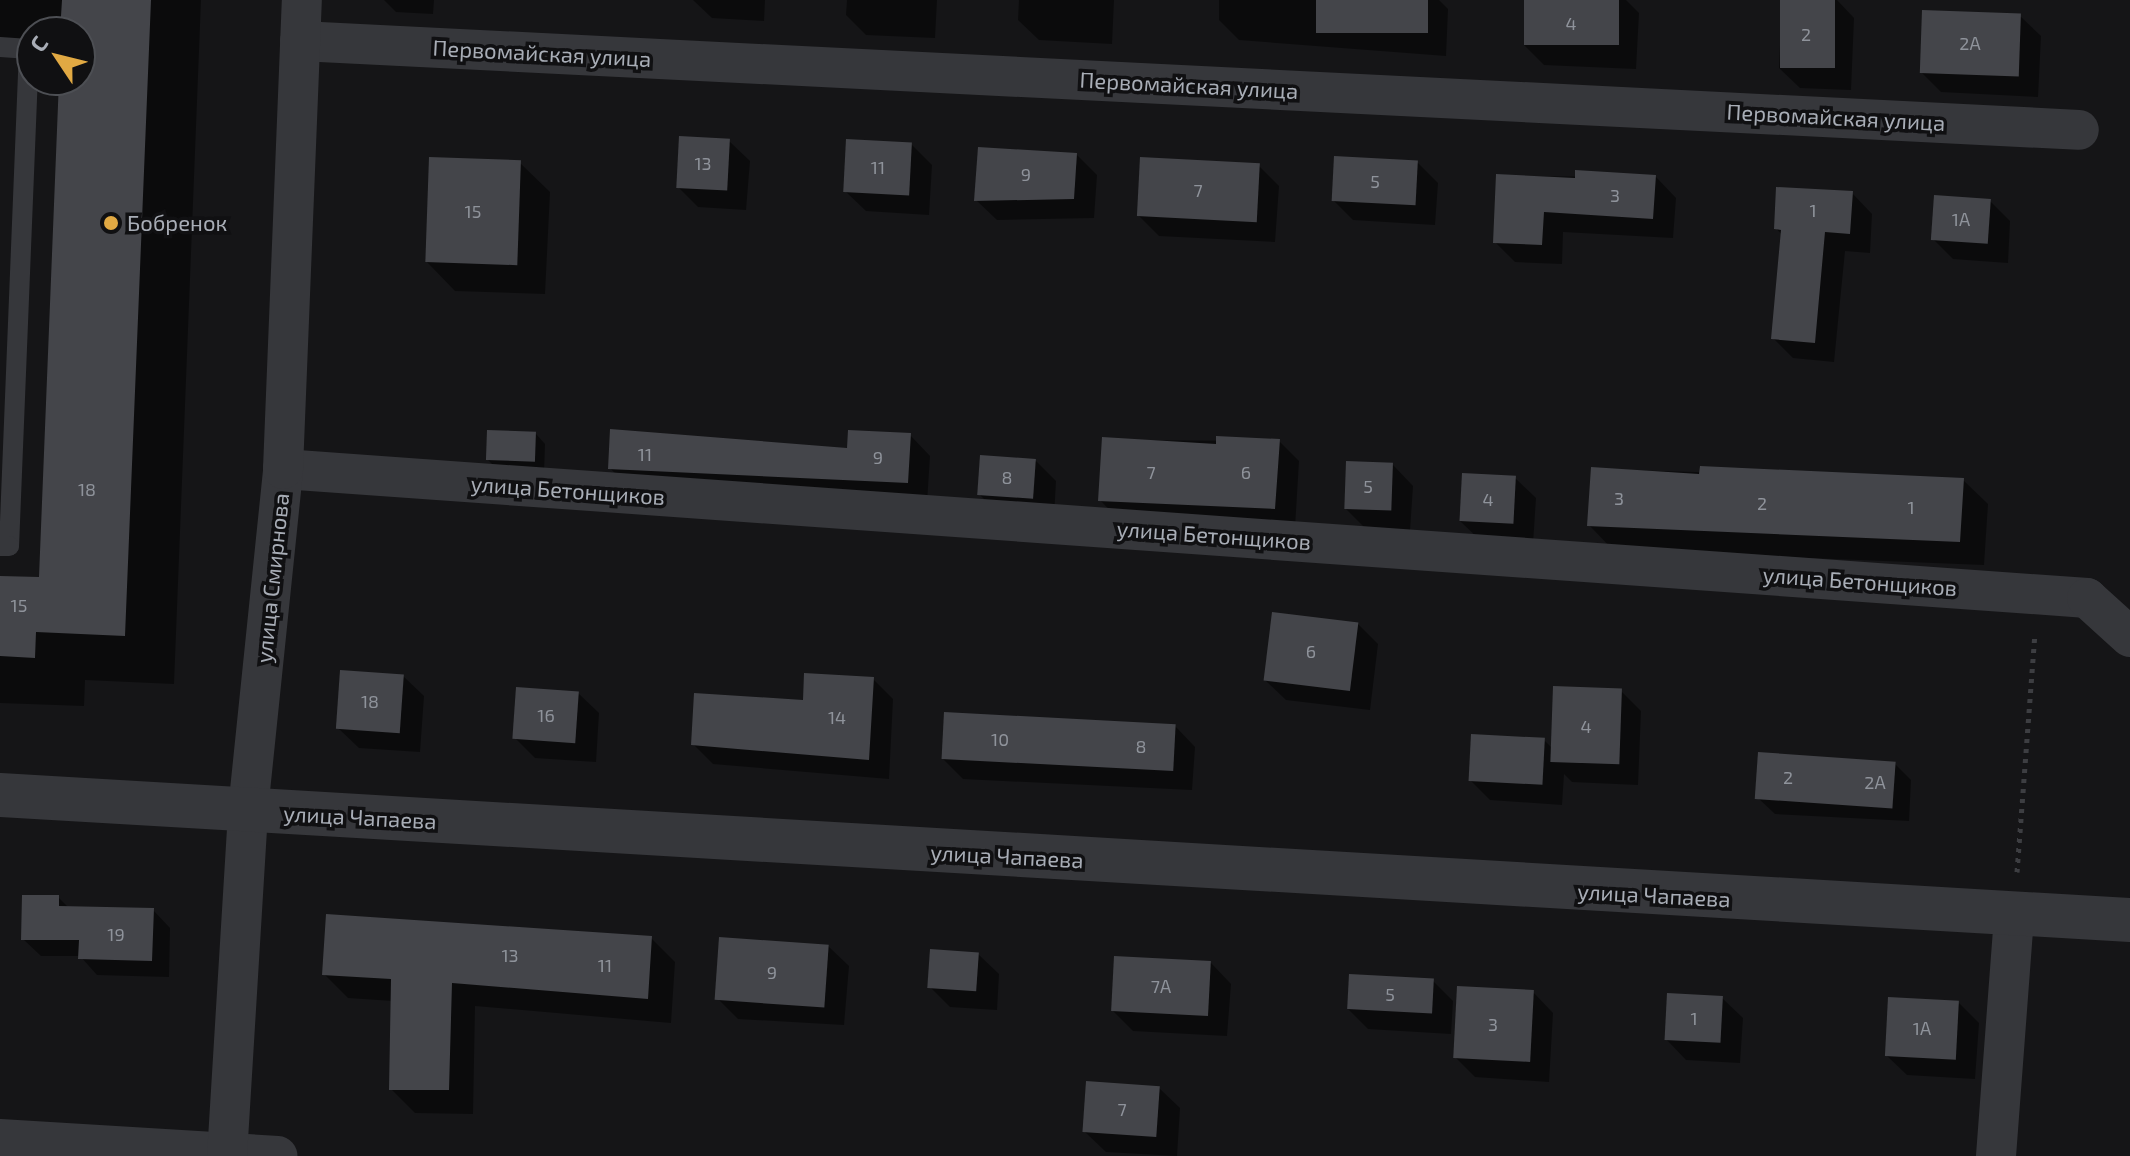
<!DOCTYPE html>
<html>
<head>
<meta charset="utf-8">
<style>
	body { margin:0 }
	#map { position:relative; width:2130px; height:1156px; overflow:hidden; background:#151517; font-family:"Exo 2",sans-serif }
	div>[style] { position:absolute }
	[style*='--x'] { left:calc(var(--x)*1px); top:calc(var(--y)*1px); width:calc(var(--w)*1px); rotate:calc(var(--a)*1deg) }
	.shadow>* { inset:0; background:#0007 }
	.building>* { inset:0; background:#44454a; transform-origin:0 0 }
	.path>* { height:5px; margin-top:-2.5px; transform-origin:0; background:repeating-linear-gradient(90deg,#3d3e42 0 4px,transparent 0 10px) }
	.service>* { height:20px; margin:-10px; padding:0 10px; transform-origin:10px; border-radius:10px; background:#36373b }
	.minor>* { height:40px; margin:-20px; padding:0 20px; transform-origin:20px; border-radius:20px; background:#36373b }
	.tertiary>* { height:44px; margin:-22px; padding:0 22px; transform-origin:22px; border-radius:22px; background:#36373b }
	.dots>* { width:22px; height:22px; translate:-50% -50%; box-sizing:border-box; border:4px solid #101012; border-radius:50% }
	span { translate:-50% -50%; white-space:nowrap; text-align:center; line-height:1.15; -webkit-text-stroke:7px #101012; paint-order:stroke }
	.number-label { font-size:18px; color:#8f939b }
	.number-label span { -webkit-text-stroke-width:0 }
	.street-label { font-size:22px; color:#a8adb6 }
	.poi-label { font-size:22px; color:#a8adb6 }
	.left { translate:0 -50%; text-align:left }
	.north { position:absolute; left:16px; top:16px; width:80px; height:80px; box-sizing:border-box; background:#101012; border:2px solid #4d4f54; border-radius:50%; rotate:305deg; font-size:22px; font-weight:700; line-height:32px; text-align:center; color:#a8adb6 }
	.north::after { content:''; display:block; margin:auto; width:28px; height:36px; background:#e1a943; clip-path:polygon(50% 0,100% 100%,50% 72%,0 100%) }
</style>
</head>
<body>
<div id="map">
	<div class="shadow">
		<div style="clip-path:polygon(0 0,201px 0,174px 684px,85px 680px,84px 706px,0 703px,0 578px,41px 579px,61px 80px,80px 80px,80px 32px,32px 32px,32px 52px,0 51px)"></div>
		<div style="clip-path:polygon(384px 0,434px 0,433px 14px,396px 12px)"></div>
		<div style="clip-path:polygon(693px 0,765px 0,764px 21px,712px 18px)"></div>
		<div style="clip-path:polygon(847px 0,937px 0,935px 38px,866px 35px,846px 15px)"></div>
		<div style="clip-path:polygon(1019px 0,1114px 0,1112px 44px,1039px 40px,1018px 20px)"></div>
		<div style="clip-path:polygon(1219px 0,1439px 0,1448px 9px,1446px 56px,1239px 40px,1219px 20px)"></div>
		<div style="clip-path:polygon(1526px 0,1626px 0,1639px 13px,1636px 69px,1544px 65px,1524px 45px)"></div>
		<div style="clip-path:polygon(1782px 0,1837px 0,1854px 18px,1851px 90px,1800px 88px,1779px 68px)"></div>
		<div style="clip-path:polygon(2020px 16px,2041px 36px,2038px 97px,1941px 92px,1921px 72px)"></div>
		<div style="clip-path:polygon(729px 141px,750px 161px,746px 210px,698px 207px,678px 187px)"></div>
		<div style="clip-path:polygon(912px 145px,932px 165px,929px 215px,866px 211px,845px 191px)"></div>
		<div style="clip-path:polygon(1077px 155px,1097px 175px,1094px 218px,997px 220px,976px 200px)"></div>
		<div style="clip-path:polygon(520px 163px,550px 192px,545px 294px,455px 291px,426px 261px)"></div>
		<div style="clip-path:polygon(1418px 163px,1438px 183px,1435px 225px,1353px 220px,1333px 200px)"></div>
		<div style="clip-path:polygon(1259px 166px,1279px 186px,1275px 242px,1159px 236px,1139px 216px)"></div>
		<div style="clip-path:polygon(1498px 176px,1656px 177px,1676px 198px,1673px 238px,1563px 232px,1562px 264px,1515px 262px,1495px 242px)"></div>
		<div style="clip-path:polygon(1852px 193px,1872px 214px,1870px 253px,1845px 251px,1834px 362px,1793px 358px,1773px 338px,1782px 235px,1776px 228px)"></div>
		<div style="clip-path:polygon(1990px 201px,2010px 221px,2008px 263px,1953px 259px,1933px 239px)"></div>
		<div style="clip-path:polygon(536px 434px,545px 444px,544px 473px,497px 469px,488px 460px)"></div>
		<div style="clip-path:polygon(910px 435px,930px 456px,927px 503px,630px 489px,610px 468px,849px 450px)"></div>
		<div style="clip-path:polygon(1104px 440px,1279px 441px,1299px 461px,1295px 528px,1120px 521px,1100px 500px)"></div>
		<div style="clip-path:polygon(1036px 461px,1056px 481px,1054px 517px,999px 514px,979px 494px)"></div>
		<div style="clip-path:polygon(1393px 465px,1413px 486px,1410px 531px,1365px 528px,1345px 508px)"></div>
		<div style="clip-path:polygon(1592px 469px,1963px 480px,1988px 504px,1984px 565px,1613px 550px,1589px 525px)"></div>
		<div style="clip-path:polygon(1515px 478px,1536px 498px,1533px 544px,1481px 541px,1460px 521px)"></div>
		<div style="clip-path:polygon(1358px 624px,1378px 644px,1370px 710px,1286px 700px,1265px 680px)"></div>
		<div style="clip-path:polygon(403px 676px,424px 696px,420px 752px,359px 748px,338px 728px)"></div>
		<div style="clip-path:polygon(873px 679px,893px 699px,889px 779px,713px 764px,693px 744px)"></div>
		<div style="clip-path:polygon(1621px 691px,1641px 711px,1638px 785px,1572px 782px,1564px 774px,1562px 805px,1490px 800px,1470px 780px,1544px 740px,1552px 748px)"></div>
		<div style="clip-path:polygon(578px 693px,599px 713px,596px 762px,535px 758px,515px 738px)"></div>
		<div style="clip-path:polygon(1175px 726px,1195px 747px,1192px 790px,963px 779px,943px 759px)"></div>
		<div style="clip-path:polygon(1895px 764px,1911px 780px,1909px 821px,1775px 814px,1758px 798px)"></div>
		<div style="clip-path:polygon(58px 897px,70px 909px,153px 910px,170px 928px,169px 977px,97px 975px,80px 956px,41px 956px,23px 939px)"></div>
		<div style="clip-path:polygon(651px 938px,675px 962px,671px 1023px,475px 1006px,473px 1114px,415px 1113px,391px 1089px,393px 1001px,348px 998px,324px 974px)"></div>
		<div style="clip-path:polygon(828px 946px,849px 966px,844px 1025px,738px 1019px,718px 999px)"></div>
		<div style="clip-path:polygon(978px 954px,999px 974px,997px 1010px,950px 1007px,930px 987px)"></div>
		<div style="clip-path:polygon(1211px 963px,1231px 984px,1227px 1036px,1133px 1031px,1112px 1010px)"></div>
		<div style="clip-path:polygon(1433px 981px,1453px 1001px,1451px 1034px,1368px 1029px,1348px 1009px)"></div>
		<div style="clip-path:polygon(1533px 992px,1553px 1013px,1549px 1082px,1475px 1077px,1455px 1057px)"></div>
		<div style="clip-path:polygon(1722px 998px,1743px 1018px,1740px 1063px,1686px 1060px,1666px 1039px)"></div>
		<div style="clip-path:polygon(1959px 1003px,1979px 1023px,1975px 1079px,1907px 1075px,1886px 1055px)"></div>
		<div style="clip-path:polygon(1159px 1088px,1180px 1108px,1177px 1156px,1106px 1152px,1085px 1132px)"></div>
	</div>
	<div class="building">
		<div style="clip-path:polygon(62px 0,151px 0,125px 636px,36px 632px,35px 658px,0 656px,0 576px,39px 577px,59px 80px,80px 80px,80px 32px,60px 32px)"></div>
		<div style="left:1316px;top:0;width:112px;height:33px"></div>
		<div style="left:1524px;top:0;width:95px;height:45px"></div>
		<div style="left:1780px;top:0;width:55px;height:68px"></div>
		<div style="left:1922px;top:10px;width:99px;height:63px;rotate:2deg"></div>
		<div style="left:679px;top:136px;width:51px;height:52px;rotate:3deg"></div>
		<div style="left:846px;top:139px;width:66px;height:53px;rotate:3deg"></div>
		<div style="clip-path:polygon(978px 147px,1077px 153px,1074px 199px,974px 201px)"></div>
		<div style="left:1334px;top:156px;width:84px;height:45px;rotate:3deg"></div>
		<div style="left:429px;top:157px;width:92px;height:105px;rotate:2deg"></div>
		<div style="left:1140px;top:157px;width:120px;height:59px;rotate:3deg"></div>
		<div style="clip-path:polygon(1575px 170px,1656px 175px,1653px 219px,1544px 212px,1542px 245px,1493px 243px,1496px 174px,1575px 178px)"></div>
		<div style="clip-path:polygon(1776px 187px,1853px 191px,1850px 234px,1825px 232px,1815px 343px,1771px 339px,1781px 230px,1774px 229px)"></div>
		<div style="left:1934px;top:195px;width:57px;height:45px;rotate:4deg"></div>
		<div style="clip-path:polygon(610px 429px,847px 448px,848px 430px,911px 433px,908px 483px,608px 469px)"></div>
		<div style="left:487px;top:430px;width:49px;height:30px;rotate:2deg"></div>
		<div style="clip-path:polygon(1216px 436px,1280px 439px,1275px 509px,1098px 501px,1102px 437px,1216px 444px)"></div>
		<div style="left:980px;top:455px;width:56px;height:40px;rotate:4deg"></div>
		<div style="left:1346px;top:461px;width:47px;height:48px;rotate:2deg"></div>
		<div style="clip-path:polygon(1700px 466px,1964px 478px,1960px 542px,1587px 526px,1591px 467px,1699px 474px)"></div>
		<div style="left:1462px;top:473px;width:54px;height:48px;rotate:3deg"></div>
		<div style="left:1272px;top:612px;width:87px;height:69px;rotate:7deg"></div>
		<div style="left:340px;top:670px;width:64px;height:59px;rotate:4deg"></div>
		<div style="clip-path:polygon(804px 673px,874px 677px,869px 760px,691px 745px,694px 693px,803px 700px)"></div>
		<div style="left:1553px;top:686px;width:69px;height:76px;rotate:2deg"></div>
		<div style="left:516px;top:687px;width:63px;height:52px;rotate:4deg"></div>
		<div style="left:944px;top:712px;width:232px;height:47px;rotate:3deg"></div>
		<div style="left:1471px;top:734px;width:74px;height:47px;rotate:3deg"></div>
		<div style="left:1758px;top:752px;width:138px;height:47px;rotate:4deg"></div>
		<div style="clip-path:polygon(22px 895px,59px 895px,59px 906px,154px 908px,152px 961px,78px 959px,79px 940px,21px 940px)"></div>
		<div style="clip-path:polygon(326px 914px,652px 936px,648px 999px,452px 983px,449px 1090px,389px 1090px,391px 979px,322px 975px)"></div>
		<div style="left:719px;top:937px;width:110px;height:63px;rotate:4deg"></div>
		<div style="left:930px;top:949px;width:49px;height:39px;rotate:4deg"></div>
		<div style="left:1114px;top:956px;width:97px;height:55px;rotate:3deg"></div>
		<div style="left:1349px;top:974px;width:85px;height:35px;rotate:3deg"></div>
		<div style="left:1457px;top:986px;width:77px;height:72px;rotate:3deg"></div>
		<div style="left:1667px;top:993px;width:56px;height:47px;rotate:3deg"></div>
		<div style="left:1888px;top:997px;width:71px;height:59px;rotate:3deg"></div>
		<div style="left:1086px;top:1081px;width:74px;height:51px;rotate:4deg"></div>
	</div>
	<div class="path">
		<div style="--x:2017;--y:872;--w:239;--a:-85.7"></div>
	</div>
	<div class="service">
		<div style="--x:0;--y:47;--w:29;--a:4"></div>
		<div style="--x:29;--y:49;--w:497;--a:92.3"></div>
		<div style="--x:9;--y:546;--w:9;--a:180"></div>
	</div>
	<div class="minor">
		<div style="--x:300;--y:41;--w:1781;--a:2.86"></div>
		<div style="--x:283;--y:469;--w:1809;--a:4.09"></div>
		<div style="--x:2087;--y:598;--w:58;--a:42.2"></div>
		<div style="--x:0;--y:1139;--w:278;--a:3.5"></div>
		<div style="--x:227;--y:1156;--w:347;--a:-86.5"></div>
		<div style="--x:248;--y:810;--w:343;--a:-84.1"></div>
		<div style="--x:283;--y:469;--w:469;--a:-87.7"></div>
		<div style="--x:1996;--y:1156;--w:241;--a:-85.7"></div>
	</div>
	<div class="tertiary">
		<div style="--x:0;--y:795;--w:2134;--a:3.36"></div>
	</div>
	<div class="dots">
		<div style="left:111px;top:223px;background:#e1a943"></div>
	</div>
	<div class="number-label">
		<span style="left:1571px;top:23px">4</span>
		<span style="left:1806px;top:34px">2</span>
		<span style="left:1970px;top:43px">2А</span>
		<span style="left:703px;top:163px">13</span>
		<span style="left:878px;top:167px">11</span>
		<span style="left:1026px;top:174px">9</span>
		<span style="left:1375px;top:181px">5</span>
		<span style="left:1198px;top:190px">7</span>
		<span style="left:1615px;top:195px">3</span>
		<span style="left:1813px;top:210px">1</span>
		<span style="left:473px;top:211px">15</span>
		<span style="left:1961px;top:219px">1А</span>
		<span style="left:645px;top:454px">11</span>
		<span style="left:878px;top:457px">9</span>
		<span style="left:1151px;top:472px">7</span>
		<span style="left:1246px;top:472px">6</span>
		<span style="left:1007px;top:477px">8</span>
		<span style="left:1368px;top:486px">5</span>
		<span style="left:87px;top:489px">18</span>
		<span style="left:1619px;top:498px">3</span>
		<span style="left:1488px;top:499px">4</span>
		<span style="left:1762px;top:503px">2</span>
		<span style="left:1911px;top:507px">1</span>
		<span style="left:19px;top:605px">15</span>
		<span style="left:1311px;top:651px">6</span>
		<span style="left:370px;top:701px">18</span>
		<span style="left:546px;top:715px">16</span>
		<span style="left:837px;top:717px">14</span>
		<span style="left:1586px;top:726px">4</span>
		<span style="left:1000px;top:739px">10</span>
		<span style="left:1141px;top:746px">8</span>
		<span style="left:1788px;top:777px">2</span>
		<span style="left:1875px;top:782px">2А</span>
		<span style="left:116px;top:934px">19</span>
		<span style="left:510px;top:955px">13</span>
		<span style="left:605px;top:965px">11</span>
		<span style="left:772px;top:972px">9</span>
		<span style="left:1161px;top:986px">7А</span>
		<span style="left:1390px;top:994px">5</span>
		<span style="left:1694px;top:1018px">1</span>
		<span style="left:1493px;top:1024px">3</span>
		<span style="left:1922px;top:1028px">1А</span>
		<span style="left:1122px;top:1109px">7</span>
	</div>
	<div class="street-label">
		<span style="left:542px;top:53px;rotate:3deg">Первомайская улица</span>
		<span style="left:1189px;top:85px;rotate:3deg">Первомайская улица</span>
		<span style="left:1836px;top:117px;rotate:3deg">Первомайская улица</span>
		<span style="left:568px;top:490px;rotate:4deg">улица Бетонщиков</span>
		<span style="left:1214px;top:535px;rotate:4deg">улица Бетонщиков</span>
		<span style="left:272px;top:578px;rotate:-84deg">улица Смирнова</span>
		<span style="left:1860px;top:581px;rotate:4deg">улица Бетонщиков</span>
		<span style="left:360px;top:817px;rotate:3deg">улица Чапаева</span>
		<span style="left:1007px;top:856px;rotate:3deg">улица Чапаева</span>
		<span style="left:1654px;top:895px;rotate:3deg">улица Чапаева</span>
	</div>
	<div class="poi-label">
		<span class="left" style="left:127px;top:223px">Бобренок</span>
	</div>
	<div class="north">С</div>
</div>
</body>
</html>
